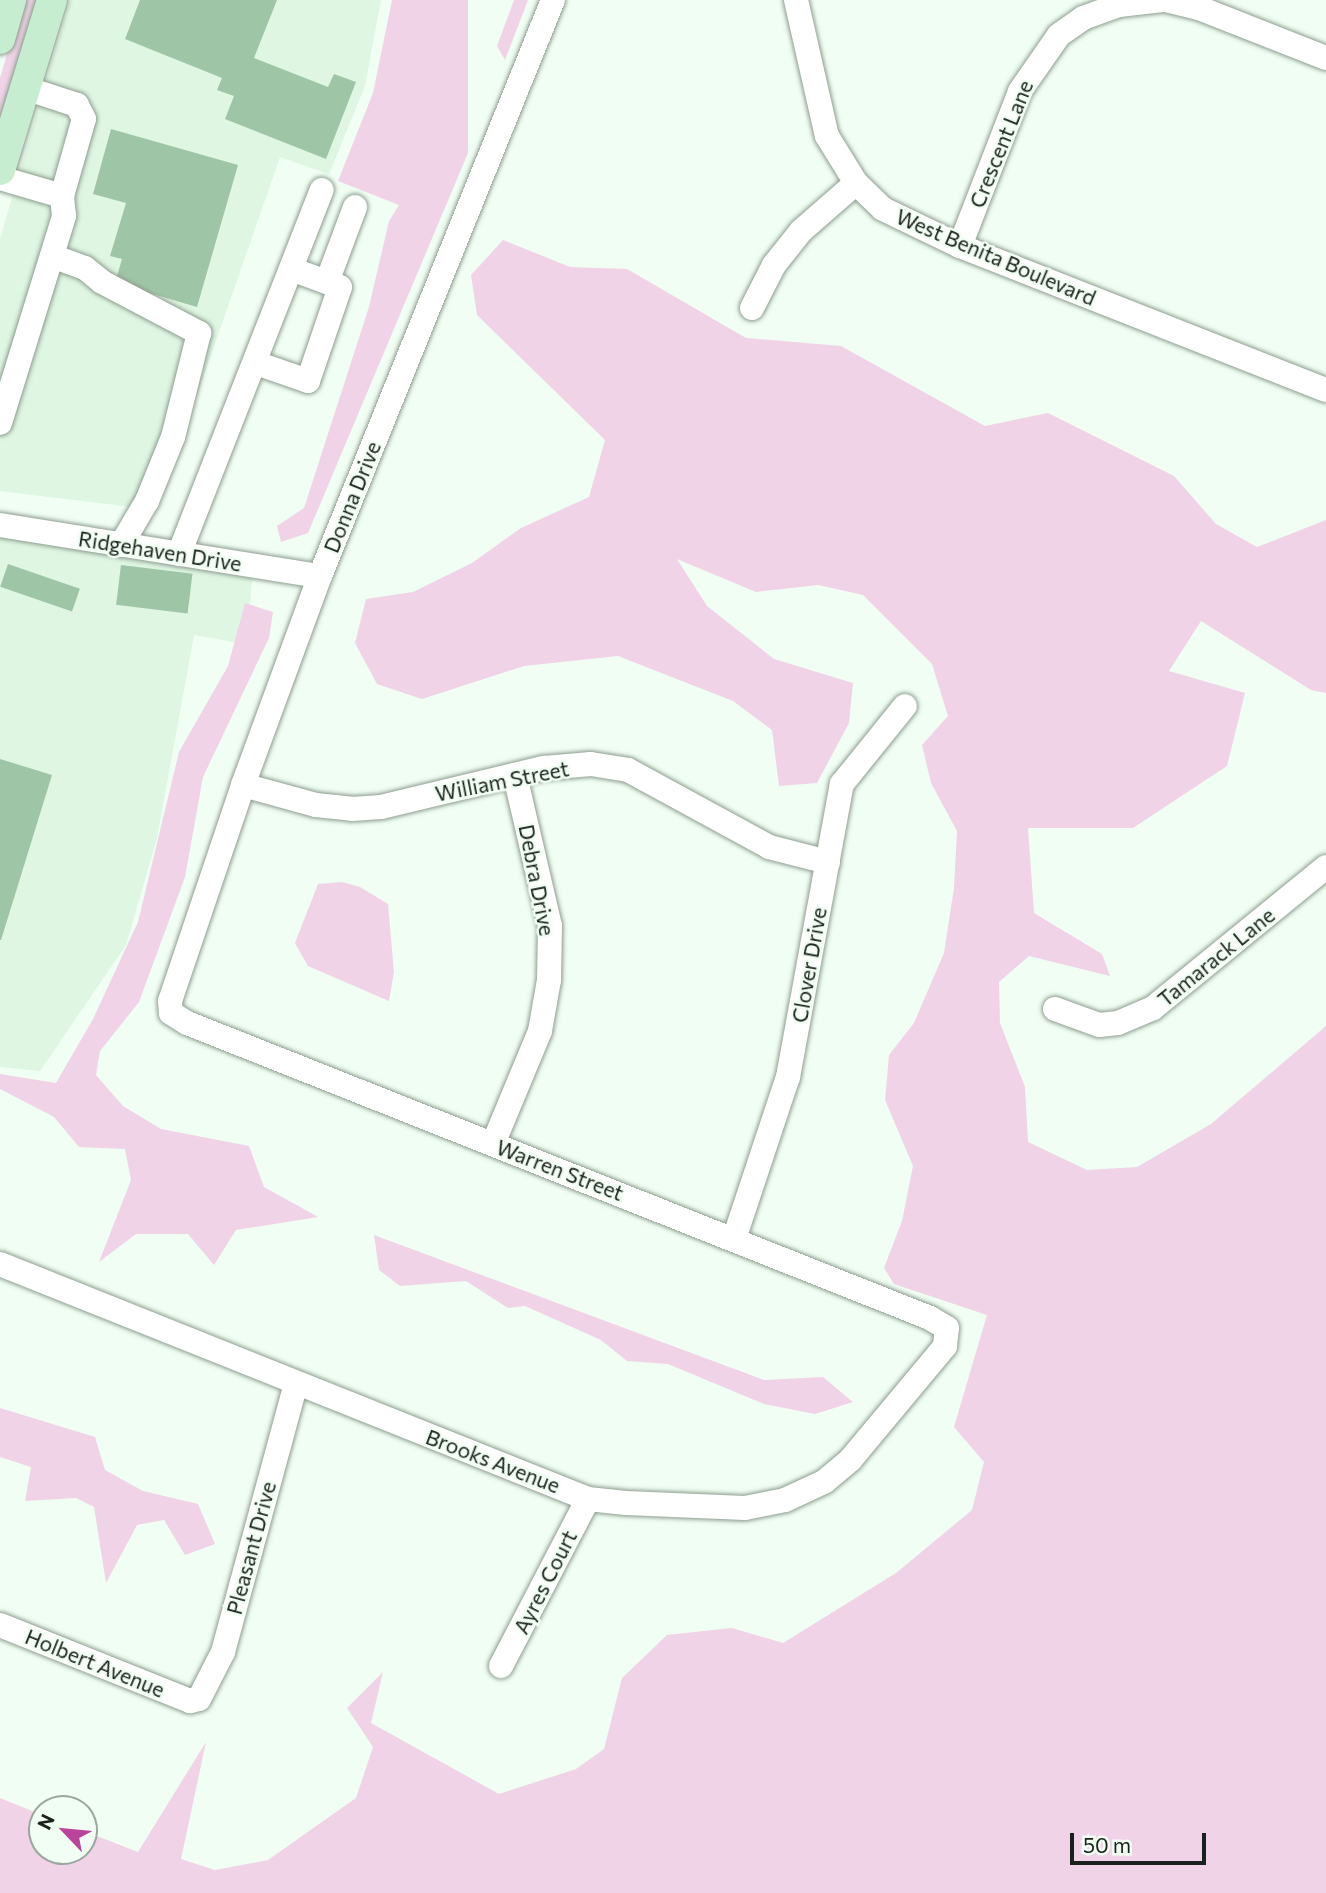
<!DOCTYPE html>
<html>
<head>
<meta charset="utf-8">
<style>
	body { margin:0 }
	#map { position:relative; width:1326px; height:1893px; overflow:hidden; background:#f0fef3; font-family:Commissioner,sans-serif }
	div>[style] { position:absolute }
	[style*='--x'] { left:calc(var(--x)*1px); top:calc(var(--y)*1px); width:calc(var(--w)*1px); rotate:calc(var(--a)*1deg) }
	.built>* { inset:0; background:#def6e2 }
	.green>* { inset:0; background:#f0d3e6 }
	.building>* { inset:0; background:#9ec6a6; transform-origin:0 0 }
	.roads { filter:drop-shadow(0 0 2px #8d9d8f) drop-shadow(0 0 2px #8d9d8f) }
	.minor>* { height:24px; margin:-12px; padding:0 12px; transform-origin:12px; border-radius:12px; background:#fff }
	.major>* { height:30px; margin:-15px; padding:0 15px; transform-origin:15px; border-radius:15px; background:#c7edd0 }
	span { translate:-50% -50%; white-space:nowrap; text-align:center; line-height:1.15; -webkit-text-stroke:5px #f0fef3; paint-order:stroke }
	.street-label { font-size:21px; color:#1b211c }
	.north { position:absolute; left:28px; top:1795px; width:70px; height:70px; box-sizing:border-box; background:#f0fef3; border:2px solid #9ba69d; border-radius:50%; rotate:296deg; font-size:19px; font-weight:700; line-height:28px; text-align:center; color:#1b211c }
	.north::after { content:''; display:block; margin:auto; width:24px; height:32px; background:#ba449b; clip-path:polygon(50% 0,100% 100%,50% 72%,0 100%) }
	.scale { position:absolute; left:1070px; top:1833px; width:136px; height:32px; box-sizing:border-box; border:4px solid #1b211c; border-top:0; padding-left:9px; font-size:21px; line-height:24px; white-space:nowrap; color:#1b211c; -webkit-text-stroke:5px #f0fef3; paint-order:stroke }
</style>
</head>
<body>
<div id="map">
	<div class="built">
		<div style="clip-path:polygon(70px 0,381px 0,365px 86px,329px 174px,280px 157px,157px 510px,0 491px,0 239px)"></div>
		<div style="clip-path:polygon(0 537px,253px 572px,246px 644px,194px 635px,157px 838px,126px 945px,40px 1071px,0 1067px)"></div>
	</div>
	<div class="green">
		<div style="clip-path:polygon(23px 0,40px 0,0 132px,0 78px)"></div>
		<div style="clip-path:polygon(392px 0,468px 0,468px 153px,308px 533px,281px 542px,277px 526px,304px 508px,369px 307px,389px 221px,399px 205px,338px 181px,373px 93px)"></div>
		<div style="clip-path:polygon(514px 0,528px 0,505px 60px,497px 46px)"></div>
		<div style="clip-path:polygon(503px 240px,570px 267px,627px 269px,746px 338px,841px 346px,985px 426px,1048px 413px,1174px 476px,1216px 524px,1257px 547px,1326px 520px,1326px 693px,1311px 690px,1201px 621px,1169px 671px,1245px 693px,1227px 766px,1133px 828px,1028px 828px,1034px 913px,1102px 954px,1110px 976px,1029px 956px,999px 982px,1000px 1023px,1025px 1087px,1028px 1142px,1087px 1170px,1137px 1167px,1211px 1124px,1326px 1026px,1326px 1893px,0 1893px,0 1798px,42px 1815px,42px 1851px,84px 1851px,84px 1831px,138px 1852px,206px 1742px,181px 1859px,215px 1870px,268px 1860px,356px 1798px,373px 1747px,347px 1708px,383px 1672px,371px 1723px,499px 1794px,576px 1769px,604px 1749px,622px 1678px,667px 1635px,732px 1628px,783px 1643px,896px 1573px,972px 1510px,984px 1462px,954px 1427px,987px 1315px,894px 1284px,884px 1268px,902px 1221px,913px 1166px,885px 1100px,889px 1055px,914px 1023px,944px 953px,954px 888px,957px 831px,931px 783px,922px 745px,948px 716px,932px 664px,863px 595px,818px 585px,756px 592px,677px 559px,707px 606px,774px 659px,853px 683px,849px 723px,817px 783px,779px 786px,772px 730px,733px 701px,618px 656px,524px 666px,422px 699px,377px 684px,355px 643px,366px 599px,413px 592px,472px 563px,521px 528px,589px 497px,605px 440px,477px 315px,471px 275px)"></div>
		<div style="clip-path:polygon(245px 603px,273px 612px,269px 638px,203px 777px,185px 877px,139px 1002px,100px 1051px,96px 1075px,123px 1106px,161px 1129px,249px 1146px,264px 1187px,318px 1217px,236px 1230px,214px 1265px,188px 1234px,136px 1234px,99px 1262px,131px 1180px,125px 1149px,79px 1147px,54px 1117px,0 1089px,0 1074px,56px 1083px,93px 1019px,138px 922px,179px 752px,228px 666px)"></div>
		<div style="clip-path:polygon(342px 882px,360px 887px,388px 904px,394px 972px,389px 1001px,308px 966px,295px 943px,318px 884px)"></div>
		<div style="clip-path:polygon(374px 1235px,764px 1380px,823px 1377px,853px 1402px,815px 1414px,764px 1404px,668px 1364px,627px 1361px,601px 1340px,525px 1306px,508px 1308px,466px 1281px,400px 1286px,379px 1270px)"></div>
		<div style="clip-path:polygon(0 1408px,95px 1437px,105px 1470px,143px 1491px,198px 1504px,215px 1544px,185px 1555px,164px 1520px,137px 1525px,106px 1583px,94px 1507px,76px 1498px,25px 1501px,31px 1467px,0 1457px)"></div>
	</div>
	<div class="building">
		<div style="clip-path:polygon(140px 0,277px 0,254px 58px,328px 87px,334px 74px,356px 82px,326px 159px,225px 119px,234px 96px,217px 90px,222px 78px,125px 39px)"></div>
		<div style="clip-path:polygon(111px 129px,238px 165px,197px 307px,115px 283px,122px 259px,110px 256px,126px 203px,93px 194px)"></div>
		<div style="left:8px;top:564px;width:76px;height:24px;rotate:19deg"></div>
		<div style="left:121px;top:565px;width:72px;height:40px;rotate:7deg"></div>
		<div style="clip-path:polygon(0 759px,52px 775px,1px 940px,0 940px)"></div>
	</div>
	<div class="roads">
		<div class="minor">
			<div style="--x:796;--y:0;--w:139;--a:77.2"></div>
			<div style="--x:827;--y:136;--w:55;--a:58.3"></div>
			<div style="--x:856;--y:183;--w:37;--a:44"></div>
			<div style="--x:883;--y:209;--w:85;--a:25.7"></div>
			<div style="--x:960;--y:246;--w:393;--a:21.5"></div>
			<div style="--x:1166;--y:0;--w:34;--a:14"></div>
			<div style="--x:1199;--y:8;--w:136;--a:21.5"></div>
			<div style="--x:0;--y:178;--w:65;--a:16.2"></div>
			<div style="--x:960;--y:246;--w:166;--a:-68.8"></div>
			<div style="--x:1020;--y:91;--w:68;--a:-55.1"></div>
			<div style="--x:1059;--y:35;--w:29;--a:-35"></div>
			<div style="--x:1083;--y:18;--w:38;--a:-20"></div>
			<div style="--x:1119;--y:5;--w:44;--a:-6.5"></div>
			<div style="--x:52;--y:256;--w:35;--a:20"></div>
			<div style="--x:85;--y:268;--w:22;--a:39"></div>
			<div style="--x:102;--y:282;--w:110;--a:27.7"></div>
			<div style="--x:199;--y:333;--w:107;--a:104"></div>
			<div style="--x:173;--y:437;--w:69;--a:112.1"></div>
			<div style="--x:147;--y:501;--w:51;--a:120.6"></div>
			<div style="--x:327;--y:282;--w:80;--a:-69.5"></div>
			<div style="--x:752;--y:308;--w:48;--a:-62.9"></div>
			<div style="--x:774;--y:265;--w:43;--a:-51.5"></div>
			<div style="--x:801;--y:231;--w:73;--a:-41.1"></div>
			<div style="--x:256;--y:363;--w:55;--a:19.1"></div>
			<div style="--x:308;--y:381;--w:99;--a:-71.2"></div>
			<div style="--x:340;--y:287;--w:52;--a:-159.8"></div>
			<div style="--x:0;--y:423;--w:217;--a:-72.8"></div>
			<div style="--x:64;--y:216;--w:20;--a:-96"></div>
			<div style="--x:62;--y:196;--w:80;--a:-74.1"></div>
			<div style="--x:84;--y:119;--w:16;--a:-117"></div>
			<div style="--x:77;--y:105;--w:55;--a:-161.9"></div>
			<div style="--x:0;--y:525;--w:324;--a:9.1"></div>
			<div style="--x:179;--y:554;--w:391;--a:-68.6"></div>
			<div style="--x:243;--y:785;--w:76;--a:15.3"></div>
			<div style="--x:316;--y:805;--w:36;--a:6"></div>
			<div style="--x:352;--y:809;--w:29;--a:-4"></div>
			<div style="--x:381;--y:807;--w:168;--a:-13.5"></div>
			<div style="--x:544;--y:768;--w:47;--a:-4.9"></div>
			<div style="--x:591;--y:764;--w:37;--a:9"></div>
			<div style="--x:628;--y:770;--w:161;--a:28.6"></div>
			<div style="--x:769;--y:847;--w:61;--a:14.3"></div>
			<div style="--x:1055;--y:1009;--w:47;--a:20"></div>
			<div style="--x:1099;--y:1025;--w:19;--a:-6"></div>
			<div style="--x:1118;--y:1023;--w:38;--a:-23"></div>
			<div style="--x:1153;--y:1008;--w:223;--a:-39.2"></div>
			<div style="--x:493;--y:1144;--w:122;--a:-67.4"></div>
			<div style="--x:540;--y:1031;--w:52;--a:-80"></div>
			<div style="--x:549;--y:980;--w:54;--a:-88.9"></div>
			<div style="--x:550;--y:926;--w:155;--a:-103.1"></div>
			<div style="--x:734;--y:1239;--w:171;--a:-71.6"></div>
			<div style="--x:788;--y:1077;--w:298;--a:-79.6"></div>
			<div style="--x:842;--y:784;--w:100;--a:-51.1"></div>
			<div style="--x:0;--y:1264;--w:633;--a:21.78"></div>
			<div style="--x:588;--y:1499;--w:38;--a:6"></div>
			<div style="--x:626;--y:1503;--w:119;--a:2.4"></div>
			<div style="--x:745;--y:1508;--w:41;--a:-11.3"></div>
			<div style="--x:785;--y:1500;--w:43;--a:-24.8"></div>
			<div style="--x:824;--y:1482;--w:35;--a:-40"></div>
			<div style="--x:851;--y:1459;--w:147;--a:-50.2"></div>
			<div style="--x:945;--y:1346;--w:18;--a:-84"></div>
			<div style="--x:947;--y:1328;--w:20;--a:-150"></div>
			<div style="--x:930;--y:1318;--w:799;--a:-158.34"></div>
			<div style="--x:187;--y:1023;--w:19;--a:-148"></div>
			<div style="--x:171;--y:1013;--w:12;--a:-95"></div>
			<div style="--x:170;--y:1001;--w:228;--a:-71.3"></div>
			<div style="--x:243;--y:785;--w:223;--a:-69.8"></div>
			<div style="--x:320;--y:576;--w:621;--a:-67.98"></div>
			<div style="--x:0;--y:1625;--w:205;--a:21.8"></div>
			<div style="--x:190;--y:1701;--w:9;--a:-13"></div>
			<div style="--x:199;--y:1699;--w:53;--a:-62.9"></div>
			<div style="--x:223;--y:1652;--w:278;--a:-74.8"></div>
			<div style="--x:501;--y:1666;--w:188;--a:-62.5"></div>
		</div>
		<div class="major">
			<div style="--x:0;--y:39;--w:41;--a:-74.2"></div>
			<div style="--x:0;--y:170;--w:178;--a:-73"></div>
		</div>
	</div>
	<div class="street-label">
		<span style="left:1001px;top:144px;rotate:-68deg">Crescent Lane</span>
		<span style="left:996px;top:257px;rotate:23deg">West Benita Boulevard</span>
		<span style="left:352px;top:497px;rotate:-68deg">Donna Drive</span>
		<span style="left:160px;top:551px;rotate:9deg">Ridgehaven Drive</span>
		<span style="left:502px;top:781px;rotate:-11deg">William Street</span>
		<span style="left:537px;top:880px;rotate:79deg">Debra Drive</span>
		<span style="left:1216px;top:957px;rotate:-39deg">Tamarack Lane</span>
		<span style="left:809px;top:965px;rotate:-80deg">Clover Drive</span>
		<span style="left:560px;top:1170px;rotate:21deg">Warren Street</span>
		<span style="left:493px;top:1461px;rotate:21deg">Brooks Avenue</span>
		<span style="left:251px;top:1548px;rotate:-75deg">Pleasant Drive</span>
		<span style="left:545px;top:1582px;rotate:-63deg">Ayres Court</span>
		<span style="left:95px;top:1663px;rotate:22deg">Holbert Avenue</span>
	</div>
	<div class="north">N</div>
	<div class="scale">50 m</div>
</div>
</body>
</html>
